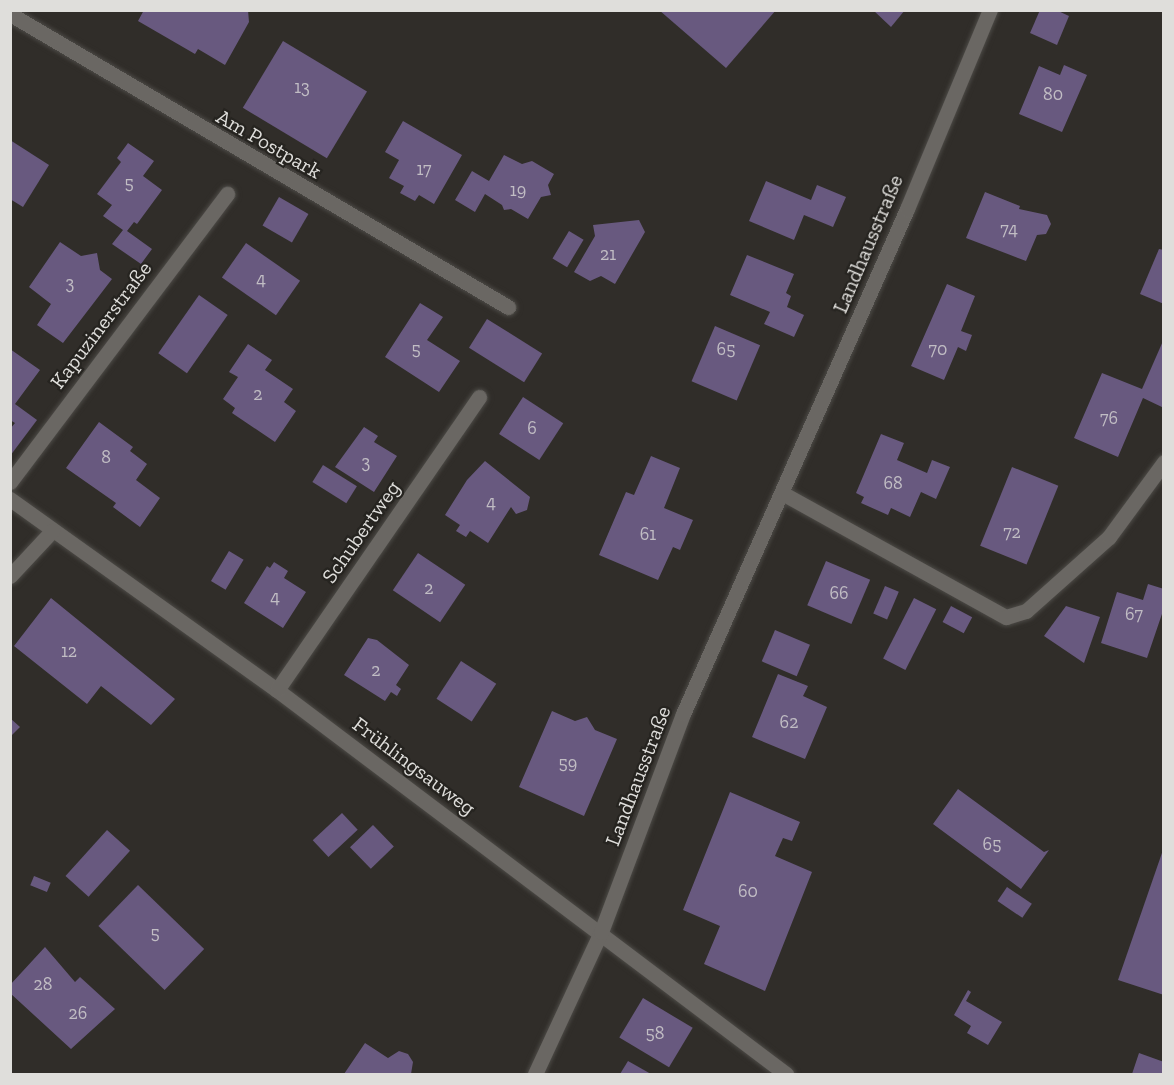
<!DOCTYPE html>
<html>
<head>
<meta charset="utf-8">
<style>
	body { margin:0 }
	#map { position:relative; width:1174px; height:1085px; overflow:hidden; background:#302d29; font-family:"Zilla Slab",serif }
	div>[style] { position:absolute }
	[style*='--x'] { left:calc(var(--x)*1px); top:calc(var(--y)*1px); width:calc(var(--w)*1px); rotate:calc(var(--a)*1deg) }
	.building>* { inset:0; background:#68597f; transform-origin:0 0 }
	.roads { filter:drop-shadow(0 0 2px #4c4a46) drop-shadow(0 0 2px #4c4a46) }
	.minor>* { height:15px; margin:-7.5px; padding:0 7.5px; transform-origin:7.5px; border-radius:7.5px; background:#6a6763 }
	span { translate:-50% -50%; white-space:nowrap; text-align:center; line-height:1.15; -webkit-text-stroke:4.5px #262420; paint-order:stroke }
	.number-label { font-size:18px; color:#c1bdc4 }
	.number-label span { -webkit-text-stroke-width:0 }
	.street-label { font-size:21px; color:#dfdedb }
	.frame { position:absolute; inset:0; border:12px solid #dfdedb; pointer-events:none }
</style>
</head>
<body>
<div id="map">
	<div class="building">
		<div style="clip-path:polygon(144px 10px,248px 10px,249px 22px,225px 65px,198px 49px,195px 54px,138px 21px)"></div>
		<div style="clip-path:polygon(659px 10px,776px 10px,726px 68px)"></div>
		<div style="clip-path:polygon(873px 10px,905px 10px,891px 27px)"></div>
		<div style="clip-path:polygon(1040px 10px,1056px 10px,1069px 16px,1057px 45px,1030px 33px)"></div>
		<div style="left:283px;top:41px;width:98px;height:78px;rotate:31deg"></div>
		<div style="clip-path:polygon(1064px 65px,1087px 75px,1062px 132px,1019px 114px,1039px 66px,1060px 75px)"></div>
		<div style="clip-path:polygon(403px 121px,462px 155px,434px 204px,419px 195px,415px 201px,400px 193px,404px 186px,389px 178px,399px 160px,385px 152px)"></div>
		<div style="clip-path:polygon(10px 140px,49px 165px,23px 207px,10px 199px)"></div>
		<div style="clip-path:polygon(128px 143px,154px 161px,143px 176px,162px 190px,137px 224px,134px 222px,127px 231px,152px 249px,141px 264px,112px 244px,123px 230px,103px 216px,112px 205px,97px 194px,121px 162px,117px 158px)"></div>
		<div style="clip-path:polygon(504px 155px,522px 164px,532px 161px,554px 174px,548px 185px,551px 195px,541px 197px,528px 219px,511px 209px,504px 210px,502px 205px,485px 194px,475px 212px,455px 200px,472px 171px,489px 181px)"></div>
		<div style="clip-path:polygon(766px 181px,811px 200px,817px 185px,846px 197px,833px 227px,804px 215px,794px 240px,749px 221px)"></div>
		<div style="clip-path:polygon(985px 192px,1020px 206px,1019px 209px,1047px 215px,1051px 224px,1046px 234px,1037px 235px,1026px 261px,966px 238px)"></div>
		<div style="left:279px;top:197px;width:34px;height:33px;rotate:30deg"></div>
		<div style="clip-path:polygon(639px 220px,645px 232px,615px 284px,601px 276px,590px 281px,574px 272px,595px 236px,593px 225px)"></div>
		<div style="left:569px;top:231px;width:17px;height:32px;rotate:31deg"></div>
		<div style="clip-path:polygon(60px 242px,81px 256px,97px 253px,100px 270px,112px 279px,63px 343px,37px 325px,51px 304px,29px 287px)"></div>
		<div style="left:246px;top:243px;width:66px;height:42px;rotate:35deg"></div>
		<div style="clip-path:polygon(1159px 249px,1164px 250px,1164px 304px,1140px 294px)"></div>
		<div style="clip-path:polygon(747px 255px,794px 274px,786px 293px,791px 296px,787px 307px,804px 315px,794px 337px,764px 324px,770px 312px,730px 295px)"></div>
		<div style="clip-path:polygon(947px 284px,975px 296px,961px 331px,972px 335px,966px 351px,958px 347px,944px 380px,911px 366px)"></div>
		<div style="left:199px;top:295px;width:35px;height:71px;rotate:35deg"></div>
		<div style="clip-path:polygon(420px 303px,443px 317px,427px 340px,460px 361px,439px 392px,385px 357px)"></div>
		<div style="left:487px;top:319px;width:65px;height:34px;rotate:32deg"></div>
		<div style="left:715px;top:326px;width:49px;height:60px;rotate:23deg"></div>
		<div style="clip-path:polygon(1163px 341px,1164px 408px,1143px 398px,1118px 457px,1074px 438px,1102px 373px,1142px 389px)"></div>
		<div style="clip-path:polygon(248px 344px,272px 360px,265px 370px,293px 389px,284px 402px,296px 411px,275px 442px,232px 413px,235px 408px,223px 399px,238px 377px,229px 372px)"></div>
		<div style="clip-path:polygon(10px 349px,40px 370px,15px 404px,37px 420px,10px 456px,10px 429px,15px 423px,10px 420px)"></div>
		<div style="left:523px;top:397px;width:48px;height:44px;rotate:33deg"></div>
		<div style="clip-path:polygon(99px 422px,133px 447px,130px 451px,147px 464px,136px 480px,160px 498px,140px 527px,113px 507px,116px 503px,66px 468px)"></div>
		<div style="clip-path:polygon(364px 427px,378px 436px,374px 442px,397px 456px,374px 492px,335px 467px)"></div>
		<div style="clip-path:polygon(881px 434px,904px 443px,897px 460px,927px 473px,932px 460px,950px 467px,936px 499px,921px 492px,910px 517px,891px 508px,888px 515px,861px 503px,864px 497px,856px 493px)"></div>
		<div style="clip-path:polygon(651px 456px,680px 468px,664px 508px,693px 520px,680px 550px,673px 547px,658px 580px,599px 555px,626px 492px,634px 495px)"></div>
		<div style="clip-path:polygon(485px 461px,530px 497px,527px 510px,516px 514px,511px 507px,488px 543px,470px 531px,466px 537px,456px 531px,460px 525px,445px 515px,467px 480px)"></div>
		<div style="left:323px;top:465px;width:40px;height:20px;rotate:32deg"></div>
		<div style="left:1012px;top:467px;width:50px;height:85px;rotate:22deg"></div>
		<div style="left:229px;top:551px;width:17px;height:35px;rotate:31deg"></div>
		<div style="left:418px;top:553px;width:57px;height:45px;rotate:34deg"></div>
		<div style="left:826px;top:561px;width:48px;height:48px;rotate:23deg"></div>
		<div style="clip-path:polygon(274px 562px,288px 571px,284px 578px,306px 592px,283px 628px,244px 603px,267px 566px,270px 568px)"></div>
		<div style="clip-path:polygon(1148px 584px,1164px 589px,1164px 608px,1147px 658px,1101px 643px,1117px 592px,1143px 600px)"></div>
		<div style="left:885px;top:586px;width:15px;height:30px;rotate:23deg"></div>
		<div style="clip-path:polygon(51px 598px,175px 699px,151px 725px,101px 686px,87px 704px,14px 646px)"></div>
		<div style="left:914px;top:598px;width:25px;height:68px;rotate:27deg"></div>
		<div style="left:951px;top:606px;width:24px;height:18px;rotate:28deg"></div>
		<div style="clip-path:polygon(1066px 606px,1100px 617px,1084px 663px,1044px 636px)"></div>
		<div style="left:775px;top:630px;width:38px;height:34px;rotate:23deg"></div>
		<div style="clip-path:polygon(368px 638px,377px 640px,409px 665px,396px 685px,401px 689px,397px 696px,391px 692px,385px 701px,344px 675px)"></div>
		<div style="left:461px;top:661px;width:42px;height:45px;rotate:33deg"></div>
		<div style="clip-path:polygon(778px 674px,808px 686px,803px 696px,827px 707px,805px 759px,752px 737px)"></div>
		<div style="clip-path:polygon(552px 711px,575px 721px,587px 717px,595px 730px,617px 739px,584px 816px,519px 787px)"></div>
		<div style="clip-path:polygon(10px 718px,20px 727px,10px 737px)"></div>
		<div style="clip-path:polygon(958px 789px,1044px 852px,1049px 850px,1021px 889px,933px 824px)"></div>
		<div style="clip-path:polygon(730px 792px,800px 822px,792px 841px,783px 838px,775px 856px,812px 872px,765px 991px,704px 964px,720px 926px,683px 910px)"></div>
		<div style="left:342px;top:813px;width:23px;height:40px;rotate:47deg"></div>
		<div style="left:373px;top:825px;width:30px;height:32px;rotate:46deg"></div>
		<div style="left:107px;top:830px;width:31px;height:62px;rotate:42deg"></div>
		<div style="clip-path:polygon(1163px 850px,1164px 850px,1164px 995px,1118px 980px)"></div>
		<div style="left:34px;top:876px;width:18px;height:10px;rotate:22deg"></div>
		<div style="left:138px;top:885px;width:92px;height:57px;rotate:44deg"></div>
		<div style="left:1007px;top:887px;width:30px;height:17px;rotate:34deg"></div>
		<div style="clip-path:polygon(45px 947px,75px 982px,80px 977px,115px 1009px,71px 1049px,10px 993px,10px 985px)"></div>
		<div style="clip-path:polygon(968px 990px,971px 992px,966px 1001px,1002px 1022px,988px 1045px,967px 1033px,971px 1026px,954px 1015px)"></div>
		<div style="left:643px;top:998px;width:58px;height:46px;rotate:31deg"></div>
		<div style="clip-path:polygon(365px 1043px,388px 1058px,399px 1051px,408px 1054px,413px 1062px,411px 1074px,344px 1074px)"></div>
		<div style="clip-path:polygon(1139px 1053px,1164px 1062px,1164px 1074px,1132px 1074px)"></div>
		<div style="clip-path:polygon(628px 1061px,651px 1074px,620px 1074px)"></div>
	</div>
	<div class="roads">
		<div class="minor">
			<div style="--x:10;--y:14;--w:578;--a:30.47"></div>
			<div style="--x:10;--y:482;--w:361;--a:-53"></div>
			<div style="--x:782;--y:493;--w:256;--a:29"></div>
			<div style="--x:1006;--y:617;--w:21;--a:-17"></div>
			<div style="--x:1026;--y:611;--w:111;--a:-41.7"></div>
			<div style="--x:1109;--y:537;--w:93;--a:-53.7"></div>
			<div style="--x:10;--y:499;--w:328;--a:35.6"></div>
			<div style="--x:277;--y:690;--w:638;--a:37.03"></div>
			<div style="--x:10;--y:576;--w:62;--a:-47"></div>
			<div style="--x:277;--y:690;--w:356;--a:-55.4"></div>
			<div style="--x:535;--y:1074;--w:157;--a:-65.1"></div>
			<div style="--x:601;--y:932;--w:233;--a:-69.4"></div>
			<div style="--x:683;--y:714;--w:552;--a:-66.08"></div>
			<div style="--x:907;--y:209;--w:216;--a:-67.4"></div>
		</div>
	</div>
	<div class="number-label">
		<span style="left:302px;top:87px">13</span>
		<span style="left:1053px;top:94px">80</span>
		<span style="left:424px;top:169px">17</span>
		<span style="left:129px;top:183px">5</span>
		<span style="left:518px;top:190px">19</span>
		<span style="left:1009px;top:229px">74</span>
		<span style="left:608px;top:254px">21</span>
		<span style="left:261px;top:279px">4</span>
		<span style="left:70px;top:283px">3</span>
		<span style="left:416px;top:349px">5</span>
		<span style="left:726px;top:349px">65</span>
		<span style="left:938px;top:349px">70</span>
		<span style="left:258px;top:394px">2</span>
		<span style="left:1109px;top:418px">76</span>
		<span style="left:532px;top:428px">6</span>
		<span style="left:106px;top:457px">8</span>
		<span style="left:366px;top:462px">3</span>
		<span style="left:893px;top:483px">68</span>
		<span style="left:491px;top:502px">4</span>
		<span style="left:1012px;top:532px">72</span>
		<span style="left:648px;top:534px">61</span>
		<span style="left:429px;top:588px">2</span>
		<span style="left:839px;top:593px">66</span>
		<span style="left:275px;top:597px">4</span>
		<span style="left:1134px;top:614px">67</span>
		<span style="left:69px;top:651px">12</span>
		<span style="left:376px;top:670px">2</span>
		<span style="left:789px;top:722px">62</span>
		<span style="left:568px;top:763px">59</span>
		<span style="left:992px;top:844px">65</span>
		<span style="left:748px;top:891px">60</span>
		<span style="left:155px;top:933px">5</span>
		<span style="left:43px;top:984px">28</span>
		<span style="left:78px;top:1013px">26</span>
		<span style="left:655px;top:1033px">58</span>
	</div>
	<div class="street-label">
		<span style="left:269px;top:144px;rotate:30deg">Am Postpark</span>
		<span style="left:868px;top:244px;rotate:-67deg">Landhausstraße</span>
		<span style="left:101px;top:325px;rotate:-53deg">Kapuzinerstraße</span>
		<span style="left:361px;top:532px;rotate:-55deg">Schubertweg</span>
		<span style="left:414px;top:766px;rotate:37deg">Frühlingsauweg</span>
		<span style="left:638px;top:776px;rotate:-69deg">Landhausstraße</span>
	</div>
	<div class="frame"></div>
</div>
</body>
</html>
